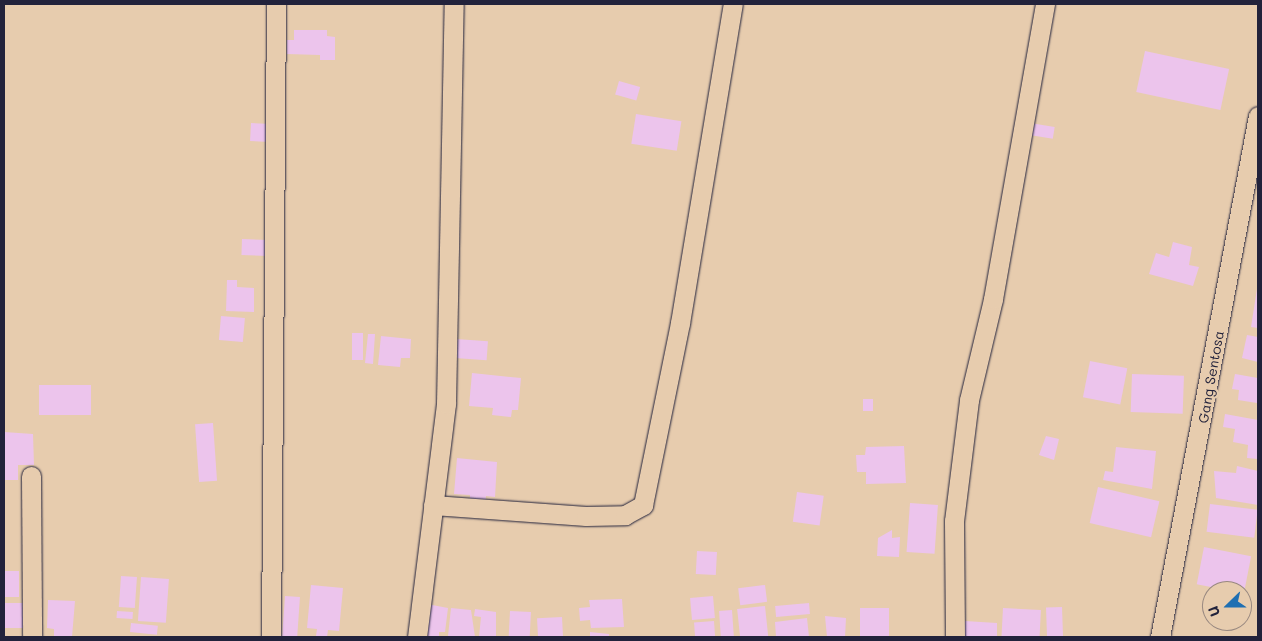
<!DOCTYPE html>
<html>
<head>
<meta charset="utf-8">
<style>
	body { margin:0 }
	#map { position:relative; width:1262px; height:641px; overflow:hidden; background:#e7ccae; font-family:Mali,sans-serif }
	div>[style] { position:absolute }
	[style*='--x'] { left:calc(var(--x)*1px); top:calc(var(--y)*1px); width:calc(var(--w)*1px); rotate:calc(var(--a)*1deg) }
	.building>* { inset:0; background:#ecc4ec; transform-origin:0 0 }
	.roads { filter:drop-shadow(0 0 1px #22223b) drop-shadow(0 0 1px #22223b) }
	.street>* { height:19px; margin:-9.5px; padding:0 9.5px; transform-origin:9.5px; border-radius:9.5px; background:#e7ccae }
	span { translate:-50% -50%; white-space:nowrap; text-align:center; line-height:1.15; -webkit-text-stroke:4.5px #e7ccae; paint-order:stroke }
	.street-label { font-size:14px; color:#22223b }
	.frame { position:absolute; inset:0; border:5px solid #22223b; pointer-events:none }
	.north { position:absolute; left:1202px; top:581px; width:50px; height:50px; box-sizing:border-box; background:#e7ccae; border:1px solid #988880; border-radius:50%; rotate:248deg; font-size:14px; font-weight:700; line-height:20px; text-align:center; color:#22223b }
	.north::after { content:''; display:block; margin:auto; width:18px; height:22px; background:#1f6fb2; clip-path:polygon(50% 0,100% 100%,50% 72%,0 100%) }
</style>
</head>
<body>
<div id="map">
	<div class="building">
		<div style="clip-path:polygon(294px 30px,327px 30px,327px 36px,335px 37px,335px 60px,320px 60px,320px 55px,287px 54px,287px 40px,294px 40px)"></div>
		<div style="left:1145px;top:51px;width:86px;height:42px;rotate:12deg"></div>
		<div style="left:619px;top:81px;width:22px;height:14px;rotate:16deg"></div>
		<div style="left:636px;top:114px;width:46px;height:30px;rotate:9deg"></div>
		<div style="left:251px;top:123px;width:21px;height:18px;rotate:3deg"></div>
		<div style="left:1030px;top:123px;width:25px;height:12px;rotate:9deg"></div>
		<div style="left:242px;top:239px;width:26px;height:16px;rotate:2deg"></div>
		<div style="clip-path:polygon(1173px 242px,1192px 247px,1189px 265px,1199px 267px,1193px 286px,1149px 274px,1156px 253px,1169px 257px)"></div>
		<div style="clip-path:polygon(227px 280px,237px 280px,237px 287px,254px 288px,254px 312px,226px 311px)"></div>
		<div style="clip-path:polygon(1257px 289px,1258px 289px,1258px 328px,1251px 327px)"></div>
		<div style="left:221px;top:316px;width:24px;height:24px;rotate:5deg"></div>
		<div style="left:352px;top:333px;width:11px;height:27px"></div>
		<div style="clip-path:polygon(368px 334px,375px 334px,373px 364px,365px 363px)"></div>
		<div style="clip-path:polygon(1247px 335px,1258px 337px,1258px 362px,1242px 358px)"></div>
		<div style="clip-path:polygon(381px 336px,411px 339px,410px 358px,401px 358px,400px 367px,378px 365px)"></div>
		<div style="left:456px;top:339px;width:32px;height:19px;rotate:4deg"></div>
		<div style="left:1090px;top:361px;width:38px;height:37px;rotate:11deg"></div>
		<div style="clip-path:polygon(472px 373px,521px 378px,518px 410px,512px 410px,511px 417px,492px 415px,493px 408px,469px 406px)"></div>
		<div style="left:1132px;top:374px;width:52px;height:38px;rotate:2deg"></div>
		<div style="clip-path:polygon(1235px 374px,1258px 378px,1258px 413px,1257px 403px,1238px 400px,1239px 390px,1232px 389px)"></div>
		<div style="left:39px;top:385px;width:52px;height:30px"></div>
		<div style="left:863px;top:399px;width:10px;height:12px"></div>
		<div style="clip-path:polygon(1225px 414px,1258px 420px,1258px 459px,1247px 458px,1248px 445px,1233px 442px,1235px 429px,1223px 427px)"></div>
		<div style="left:213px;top:423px;width:58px;height:18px;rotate:86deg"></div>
		<div style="clip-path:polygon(4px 432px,33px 434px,34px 465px,18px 465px,18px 480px,4px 480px)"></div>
		<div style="clip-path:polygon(1046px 436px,1059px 439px,1054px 460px,1039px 455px)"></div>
		<div style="clip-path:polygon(904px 446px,906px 483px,866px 484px,866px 472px,857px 472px,856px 455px,865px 455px,866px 447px)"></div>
		<div style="clip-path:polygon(1116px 447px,1156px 451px,1152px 489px,1103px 480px,1105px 471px,1113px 472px)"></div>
		<div style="clip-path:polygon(457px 458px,497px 462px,495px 497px,486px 496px,485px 504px,470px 502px,470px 495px,454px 494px)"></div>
		<div style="clip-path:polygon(1237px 466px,1258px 471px,1258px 505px,1216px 498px,1214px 471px,1236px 473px)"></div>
		<div style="left:1098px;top:487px;width:63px;height:37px;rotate:13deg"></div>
		<div style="left:797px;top:492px;width:27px;height:30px;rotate:8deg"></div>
		<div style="left:910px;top:503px;width:28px;height:49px;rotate:4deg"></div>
		<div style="left:1210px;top:504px;width:48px;height:28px;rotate:7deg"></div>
		<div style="clip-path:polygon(892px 530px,892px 538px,900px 537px,899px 557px,877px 556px,878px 538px)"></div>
		<div style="left:1204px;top:547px;width:48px;height:38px;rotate:11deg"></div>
		<div style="left:697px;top:551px;width:20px;height:23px;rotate:3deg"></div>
		<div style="left:4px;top:571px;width:15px;height:26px"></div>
		<div style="left:121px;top:576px;width:16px;height:31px;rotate:4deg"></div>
		<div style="left:141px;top:577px;width:28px;height:44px;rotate:4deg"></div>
		<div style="clip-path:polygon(311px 585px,343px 588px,339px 631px,328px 630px,327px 637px,316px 636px,317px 629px,307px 628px)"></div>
		<div style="left:765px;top:585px;width:17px;height:27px;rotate:83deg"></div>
		<div style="left:285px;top:596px;width:15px;height:41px;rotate:4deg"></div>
		<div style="left:713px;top:596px;width:22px;height:23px;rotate:85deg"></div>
		<div style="clip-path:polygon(622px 599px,624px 627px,591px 628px,590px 620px,580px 621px,579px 608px,590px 607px,589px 600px)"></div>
		<div style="clip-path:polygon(48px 600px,75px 601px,72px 637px,54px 637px,54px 629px,47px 628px)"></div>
		<div style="left:25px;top:603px;width:25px;height:21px;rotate:90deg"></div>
		<div style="left:809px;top:603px;width:11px;height:34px;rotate:85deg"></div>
		<div style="clip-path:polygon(427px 604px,448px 608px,445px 632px,439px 632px,439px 637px,425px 636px)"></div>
		<div style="left:765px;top:606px;width:31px;height:28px;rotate:84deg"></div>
		<div style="left:1062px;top:607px;width:30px;height:16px;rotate:88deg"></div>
		<div style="clip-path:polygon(451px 608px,471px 610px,475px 637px,448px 636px)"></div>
		<div style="left:860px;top:608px;width:29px;height:29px"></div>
		<div style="left:1003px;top:608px;width:38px;height:29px;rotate:3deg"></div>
		<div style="clip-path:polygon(475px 609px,496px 612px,496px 637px,479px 637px,481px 617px,474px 616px)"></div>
		<div style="left:732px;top:610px;width:27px;height:13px;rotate:86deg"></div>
		<div style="left:117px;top:611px;width:16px;height:7px;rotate:4deg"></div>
		<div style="left:510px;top:611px;width:21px;height:26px;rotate:3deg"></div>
		<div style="clip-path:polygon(825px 616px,846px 618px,845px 637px,827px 637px)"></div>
		<div style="left:562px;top:617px;width:20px;height:25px;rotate:87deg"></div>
		<div style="clip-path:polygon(807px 618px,809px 637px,776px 637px,775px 622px)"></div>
		<div style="left:714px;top:621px;width:16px;height:20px;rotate:86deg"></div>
		<div style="clip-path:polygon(965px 621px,997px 623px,997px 637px,964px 637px)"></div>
		<div style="left:131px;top:623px;width:27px;height:9px;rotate:6deg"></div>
		<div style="clip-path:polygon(590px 632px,609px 634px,609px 637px,590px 637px)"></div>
	</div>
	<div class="roads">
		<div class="street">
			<div style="--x:31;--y:476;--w:161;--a:89.6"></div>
			<div style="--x:433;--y:505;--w:153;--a:4.1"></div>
			<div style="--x:586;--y:516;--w:39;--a:-1"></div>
			<div style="--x:625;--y:515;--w:21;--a:-29"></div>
			<div style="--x:643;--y:505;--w:186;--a:-78.5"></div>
			<div style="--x:680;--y:323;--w:323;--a:-80.6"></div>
			<div style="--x:271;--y:637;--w:633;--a:-89.55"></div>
			<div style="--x:417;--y:637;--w:235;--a:-82.9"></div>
			<div style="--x:446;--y:404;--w:400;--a:-88.9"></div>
			<div style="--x:955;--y:637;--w:116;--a:-90.5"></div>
			<div style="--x:954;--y:521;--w:122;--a:-82.9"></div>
			<div style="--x:969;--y:400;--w:104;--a:-76.6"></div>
			<div style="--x:993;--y:299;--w:300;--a:-80"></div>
			<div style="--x:1160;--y:637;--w:530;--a:-79.35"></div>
		</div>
	</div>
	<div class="street-label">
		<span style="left:1211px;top:377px;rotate:-80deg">Gang Sentosa</span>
	</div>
	<div class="frame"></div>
	<div class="north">U</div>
</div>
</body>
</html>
